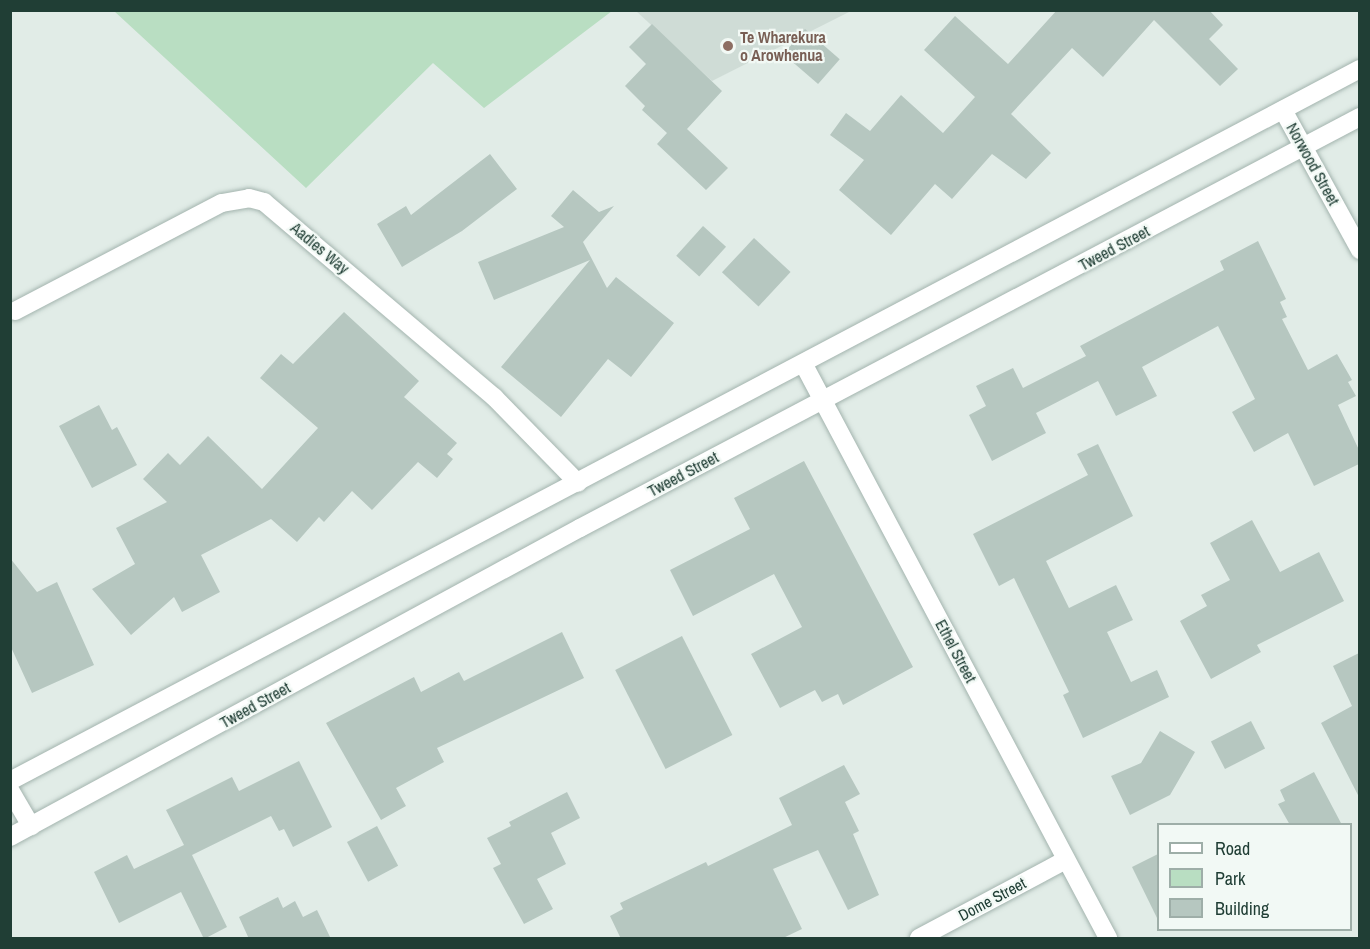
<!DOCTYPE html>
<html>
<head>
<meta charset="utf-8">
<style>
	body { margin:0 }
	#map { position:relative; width:1370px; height:949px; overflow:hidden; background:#e1ece7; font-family:"Archivo Narrow",sans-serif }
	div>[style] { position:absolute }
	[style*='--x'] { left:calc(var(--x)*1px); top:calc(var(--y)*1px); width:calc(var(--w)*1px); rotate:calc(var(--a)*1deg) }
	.built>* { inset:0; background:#cfdcd6 }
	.green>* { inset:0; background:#b9dec2 }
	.building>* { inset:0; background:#b6c7c0; transform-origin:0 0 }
	.roads { filter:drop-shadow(0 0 2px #a3b4ae) drop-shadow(0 0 2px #a3b4ae) }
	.street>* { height:18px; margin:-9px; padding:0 9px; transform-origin:9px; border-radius:9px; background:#fff }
	.secondary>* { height:18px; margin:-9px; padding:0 9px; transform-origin:9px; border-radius:9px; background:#fff }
	.dots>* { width:16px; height:16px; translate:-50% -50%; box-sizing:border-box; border:3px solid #f2f9f5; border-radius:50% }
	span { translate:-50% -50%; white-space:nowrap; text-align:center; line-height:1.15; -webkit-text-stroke:4.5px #f2f9f5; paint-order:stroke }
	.education-label { font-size:16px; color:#785e54; font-weight:700 }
	.left { translate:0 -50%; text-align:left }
	.street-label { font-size:16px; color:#203e35 }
	.frame { position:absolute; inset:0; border:12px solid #203e35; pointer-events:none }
	.legend { position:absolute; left:1157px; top:823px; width:195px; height:108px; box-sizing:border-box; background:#f2f9f5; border:2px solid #9eaea8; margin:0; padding:8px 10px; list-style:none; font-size:18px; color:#203e35 }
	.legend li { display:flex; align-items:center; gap:12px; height:30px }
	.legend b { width:30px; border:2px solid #9eaea8 }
</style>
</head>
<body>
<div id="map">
	<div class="built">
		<div style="clip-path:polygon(636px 11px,851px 11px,712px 81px)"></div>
	</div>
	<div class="green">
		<div style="clip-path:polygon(114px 11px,612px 11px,484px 108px,433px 63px,306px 188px)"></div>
	</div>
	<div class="building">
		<div style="clip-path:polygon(1057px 10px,1209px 10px,1223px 25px,1209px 39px,1238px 69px,1220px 86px,1154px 20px,1103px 77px,1072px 48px,1011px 114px,1051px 153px,1026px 179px,992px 154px,952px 199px,935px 184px,891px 235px,839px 190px,864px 160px,830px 135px,846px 113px,870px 131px,901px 95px,943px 133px,975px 97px,924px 50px,955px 16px,1008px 64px)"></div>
		<div style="clip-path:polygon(652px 24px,722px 91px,687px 129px,728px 168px,706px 190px,657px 144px,667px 133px,642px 110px,645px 106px,625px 86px,646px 64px,629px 47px)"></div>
		<div style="left:805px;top:29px;width:46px;height:33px;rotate:41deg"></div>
		<div style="clip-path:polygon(490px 154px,517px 189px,462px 231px,402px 267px,377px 224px,406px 206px,411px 215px)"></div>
		<div style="clip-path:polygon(573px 190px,599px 212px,614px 206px,583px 242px,607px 288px,616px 277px,674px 323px,631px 377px,608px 359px,561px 417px,501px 367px,590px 260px,494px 300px,478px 262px,564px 227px,551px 216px)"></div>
		<div style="left:703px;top:226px;width:31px;height:40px;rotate:42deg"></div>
		<div style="left:754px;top:238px;width:50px;height:47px;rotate:43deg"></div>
		<div style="clip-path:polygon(1258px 241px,1286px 299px,1280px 302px,1287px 317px,1282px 319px,1308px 370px,1337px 354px,1352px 380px,1348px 382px,1356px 396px,1338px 405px,1359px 450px,1359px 464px,1314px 486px,1288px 433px,1254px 452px,1232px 412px,1255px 399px,1218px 326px,1142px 367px,1157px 396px,1116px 416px,1098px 381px,1036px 413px,1046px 433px,992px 461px,969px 415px,986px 406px,976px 386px,1013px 368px,1023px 388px,1086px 356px,1080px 346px,1224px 270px,1220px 261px)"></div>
		<div style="clip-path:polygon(344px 312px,419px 381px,404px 397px,457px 443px,447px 454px,453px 459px,437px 478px,418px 462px,372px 510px,352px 491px,324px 522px,319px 517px,297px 542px,271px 519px,201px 555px,220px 592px,182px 612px,174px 597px,131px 635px,92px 589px,135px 564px,116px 528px,167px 502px,143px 479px,168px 453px,180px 465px,208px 436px,262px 489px,318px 428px,260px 378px,281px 354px,293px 364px)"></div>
		<div style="clip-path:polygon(99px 405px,112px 430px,117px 427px,137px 465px,92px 488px,59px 426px)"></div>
		<div style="clip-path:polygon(1098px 444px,1133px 516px,1046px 561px,1069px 608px,1116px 585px,1133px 620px,1107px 632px,1131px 682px,1157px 670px,1169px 697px,1083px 738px,1063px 695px,1069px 692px,1014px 578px,999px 586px,973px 534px,1088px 475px,1077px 454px)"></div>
		<div style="clip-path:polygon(804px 461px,913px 667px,843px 705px,838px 694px,822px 702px,815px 690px,780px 708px,751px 654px,802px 627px,774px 574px,693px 616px,670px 570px,750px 529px,734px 498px)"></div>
		<div style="clip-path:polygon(1252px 520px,1280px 572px,1319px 552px,1344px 601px,1257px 645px,1261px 652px,1211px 679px,1180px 621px,1207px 606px,1201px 595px,1230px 580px,1210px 543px)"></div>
		<div style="clip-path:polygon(10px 558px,37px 592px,57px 582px,94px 665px,32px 693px,10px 645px)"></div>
		<div style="clip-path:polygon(562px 632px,584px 678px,437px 748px,444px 762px,396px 788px,406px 806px,381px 820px,326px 723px,414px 677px,421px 692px,459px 672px,464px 681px)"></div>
		<div style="left:682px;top:636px;width:111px;height:75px;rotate:63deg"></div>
		<div style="clip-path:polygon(1359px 653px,1359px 797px,1321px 723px,1352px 706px,1333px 666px)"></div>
		<div style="left:1251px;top:721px;width:31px;height:45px;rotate:63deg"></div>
		<div style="clip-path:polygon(1160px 731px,1195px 752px,1170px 795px,1130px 815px,1111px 776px,1141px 763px)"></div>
		<div style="clip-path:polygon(299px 761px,332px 827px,293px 847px,284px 829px,279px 831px,271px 816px,192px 855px,227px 927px,204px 939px,181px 892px,119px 923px,94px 872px,127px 855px,134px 869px,184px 845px,166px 810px,232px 777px,239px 791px)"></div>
		<div style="clip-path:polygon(844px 765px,860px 794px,845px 802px,859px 831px,853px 834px,879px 895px,848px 910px,818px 850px,773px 869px,802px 929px,781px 939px,621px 939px,610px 916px,623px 909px,620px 903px,706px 862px,708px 866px,792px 825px,779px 798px)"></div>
		<div style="clip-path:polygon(1314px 772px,1342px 825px,1290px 825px,1278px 804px,1285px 801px,1280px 790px)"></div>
		<div style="clip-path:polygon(567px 792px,580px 818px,551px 833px,566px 864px,537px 879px,553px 909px,524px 924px,493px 868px,501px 864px,487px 838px,511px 826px,509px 822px)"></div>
		<div style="left:377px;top:826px;width:45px;height:34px;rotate:62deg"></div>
		<div style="clip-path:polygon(1158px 854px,1158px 920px,1132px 867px)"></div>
		<div style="clip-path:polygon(278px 897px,283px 908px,295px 901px,303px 917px,317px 910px,331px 939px,249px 939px,239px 917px)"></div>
	</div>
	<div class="roads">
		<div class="street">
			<div style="--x:1283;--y:110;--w:160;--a:61.2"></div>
			<div style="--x:15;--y:311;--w:233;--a:-27.6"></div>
			<div style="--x:222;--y:203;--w:27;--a:-10"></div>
			<div style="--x:249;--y:198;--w:16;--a:15"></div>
			<div style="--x:264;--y:202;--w:302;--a:40.3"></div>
			<div style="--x:494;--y:397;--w:120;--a:45.7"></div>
			<div style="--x:804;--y:365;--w:649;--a:62.05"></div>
			<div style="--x:10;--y:790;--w:42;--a:59.7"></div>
			<div style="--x:919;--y:938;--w:166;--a:-28"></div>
		</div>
		<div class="secondary">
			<div style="--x:10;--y:781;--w:1526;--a:-27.81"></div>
			<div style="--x:10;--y:837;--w:648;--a:-28.46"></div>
			<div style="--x:580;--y:528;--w:882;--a:-27.79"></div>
		</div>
	</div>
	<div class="dots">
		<div style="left:728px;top:46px;background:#8d6e63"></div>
	</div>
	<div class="education-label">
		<span class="left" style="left:740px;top:46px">Te Wharekura<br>o Arowhenua</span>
	</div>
	<div class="street-label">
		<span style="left:1313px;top:164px;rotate:61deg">Norwood Street</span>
		<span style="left:320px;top:248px;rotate:40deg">Aadies Way</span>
		<span style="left:1114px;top:248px;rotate:-28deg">Tweed Street</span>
		<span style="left:683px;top:474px;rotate:-28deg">Tweed Street</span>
		<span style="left:956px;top:651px;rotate:62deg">Ethel Street</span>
		<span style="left:255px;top:705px;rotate:-29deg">Tweed Street</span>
		<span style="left:992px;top:899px;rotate:-28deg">Dome Street</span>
	</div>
	<div class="frame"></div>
	<ul class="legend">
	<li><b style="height:8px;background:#fff"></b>Road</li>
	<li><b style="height:16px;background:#b9dec2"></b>Park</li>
	<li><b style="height:16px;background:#b6c7c0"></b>Building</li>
	</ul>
</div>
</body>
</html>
